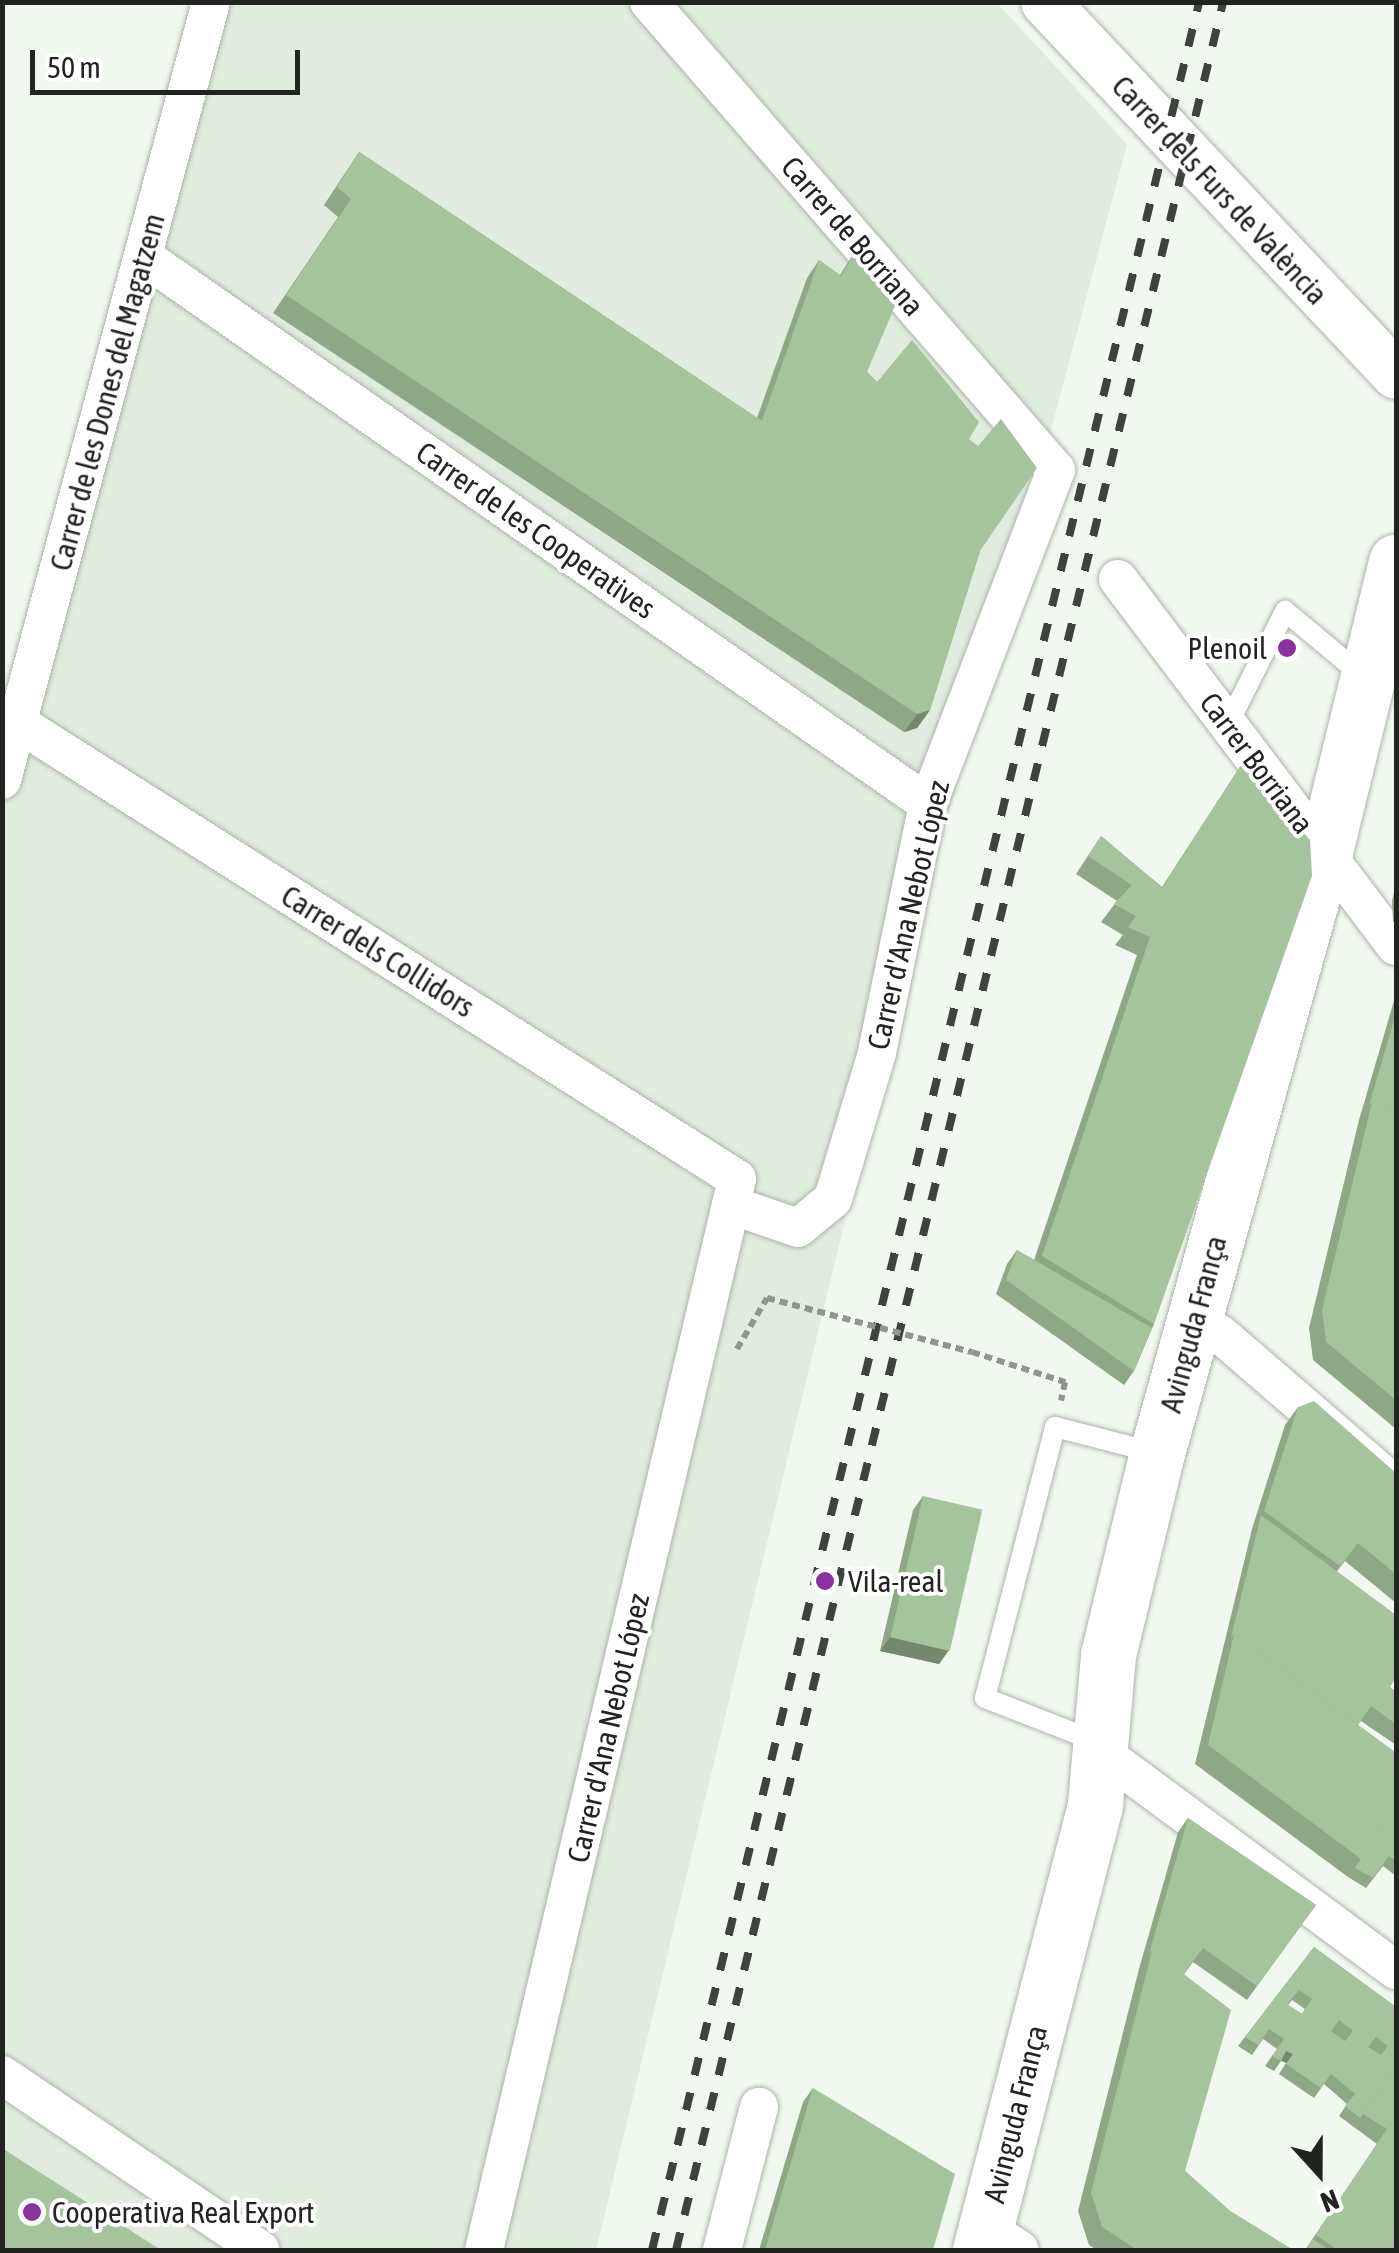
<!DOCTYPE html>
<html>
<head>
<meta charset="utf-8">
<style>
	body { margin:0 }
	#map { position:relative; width:1399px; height:2253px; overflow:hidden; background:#f1f8ef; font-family:"Asap Condensed",sans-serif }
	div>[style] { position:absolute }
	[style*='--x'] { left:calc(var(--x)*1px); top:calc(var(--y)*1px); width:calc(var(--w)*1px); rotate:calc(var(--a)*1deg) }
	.built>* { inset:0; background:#e0ecdd }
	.path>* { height:6px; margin-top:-3px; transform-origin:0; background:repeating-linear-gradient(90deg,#90958f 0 8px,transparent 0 13px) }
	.roads { filter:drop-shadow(0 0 2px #acb3aa) drop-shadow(0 0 2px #acb3aa) }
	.service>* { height:20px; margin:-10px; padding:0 10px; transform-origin:10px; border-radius:10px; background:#fff }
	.minor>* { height:38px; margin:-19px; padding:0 19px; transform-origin:19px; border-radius:19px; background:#fff }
	.tertiary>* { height:48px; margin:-24px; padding:0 24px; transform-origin:24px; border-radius:24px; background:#fff }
	.secondary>* { height:55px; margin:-27.5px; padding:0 27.5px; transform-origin:27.5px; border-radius:27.5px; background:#fff }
	.rail>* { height:8px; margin-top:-4px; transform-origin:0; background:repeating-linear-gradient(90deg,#3f423e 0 18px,transparent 0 36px) }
	.path-bridge>* { height:6px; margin-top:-3px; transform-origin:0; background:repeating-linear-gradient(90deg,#90958f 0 8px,transparent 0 13px) }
	.wall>* { inset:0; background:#8ea887 }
	.shaded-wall>* { inset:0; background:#74886e }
	.building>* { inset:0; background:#a5c39d; transform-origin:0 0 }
	.dots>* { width:28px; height:28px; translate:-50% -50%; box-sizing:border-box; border:5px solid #fff; border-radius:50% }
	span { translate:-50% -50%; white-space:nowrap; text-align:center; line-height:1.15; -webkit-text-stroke:8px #fff; paint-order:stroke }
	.street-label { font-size:30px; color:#212421 }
	.poi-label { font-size:30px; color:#212421 }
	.right { translate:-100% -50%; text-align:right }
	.left { translate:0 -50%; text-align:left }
	.frame { position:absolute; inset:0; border:5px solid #212421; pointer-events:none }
	.north { position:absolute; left:1269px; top:2123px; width:100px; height:100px; -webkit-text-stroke:8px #fff; paint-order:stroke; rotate:159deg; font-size:28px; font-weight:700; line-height:40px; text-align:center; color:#212421 }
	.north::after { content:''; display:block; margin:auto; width:35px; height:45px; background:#212421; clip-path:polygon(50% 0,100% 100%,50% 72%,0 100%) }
	.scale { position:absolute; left:30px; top:50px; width:270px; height:45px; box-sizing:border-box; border:5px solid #212421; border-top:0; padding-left:12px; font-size:30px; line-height:35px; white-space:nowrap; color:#212421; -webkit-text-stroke:8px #fff; paint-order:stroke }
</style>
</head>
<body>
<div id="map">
	<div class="built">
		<div style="clip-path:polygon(220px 3px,997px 3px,1127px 144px,884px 1059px,596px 2250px,3px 2250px,2px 741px)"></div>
	</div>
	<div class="path">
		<div style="--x:737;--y:1349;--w:59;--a:-59.5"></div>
		<div style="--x:972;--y:1352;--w:98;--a:17.9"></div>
		<div style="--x:1065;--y:1382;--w:19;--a:102"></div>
	</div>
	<div class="roads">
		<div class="service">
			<div style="--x:1228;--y:724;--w:127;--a:-63.2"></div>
			<div style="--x:1285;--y:611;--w:102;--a:39.8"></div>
			<div style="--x:1095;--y:1748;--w:23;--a:-142"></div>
			<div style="--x:1077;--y:1734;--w:99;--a:-158.6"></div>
			<div style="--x:985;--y:1698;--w:280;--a:-75.5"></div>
			<div style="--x:1055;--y:1427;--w:104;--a:14.4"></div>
		</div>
		<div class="minor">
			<div style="--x:649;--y:2;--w:620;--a:48.99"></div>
			<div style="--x:1056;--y:470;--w:358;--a:111"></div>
			<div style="--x:928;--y:804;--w:254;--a:101.6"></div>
			<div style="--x:877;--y:1053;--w:152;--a:106.8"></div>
			<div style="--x:833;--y:1199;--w:45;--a:140.4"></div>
			<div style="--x:798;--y:1228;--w:71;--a:-161.1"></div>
			<div style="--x:144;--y:257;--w:956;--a:34.9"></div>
			<div style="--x:1118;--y:579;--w:460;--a:52.9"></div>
			<div style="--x:18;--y:723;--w:851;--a:32.38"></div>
			<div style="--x:737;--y:1179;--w:1100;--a:103.29"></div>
			<div style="--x:2;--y:780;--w:806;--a:-74.96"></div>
			<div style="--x:1220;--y:1334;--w:233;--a:40.8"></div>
			<div style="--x:1097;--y:1749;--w:372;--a:36.5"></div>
			<div style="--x:2;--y:2075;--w:312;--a:34.1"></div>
			<div style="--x:986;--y:2228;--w:40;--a:32.9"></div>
			<div style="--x:722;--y:2250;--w:148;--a:-75.5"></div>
		</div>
		<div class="tertiary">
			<div style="--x:1045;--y:2;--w:512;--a:46.74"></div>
		</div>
		<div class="secondary">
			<div style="--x:980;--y:2250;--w:461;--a:-75.5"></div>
			<div style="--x:1095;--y:1804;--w:150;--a:-85"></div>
			<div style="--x:1108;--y:1655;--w:208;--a:-76.4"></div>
			<div style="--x:1157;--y:1453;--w:625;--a:-74.41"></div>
			<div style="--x:1325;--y:851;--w:298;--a:-76.2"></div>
		</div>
	</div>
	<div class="rail">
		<div style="--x:652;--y:2250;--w:2314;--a:-76.32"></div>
		<div style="--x:676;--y:2250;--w:2314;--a:-76.32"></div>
	</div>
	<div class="path-bridge">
		<div style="--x:767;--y:1298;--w:212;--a:14.8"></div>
	</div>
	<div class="wall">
		<div style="clip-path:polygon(359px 152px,757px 418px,807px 278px,819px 260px,840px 275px,859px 245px,867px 372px,877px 382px,969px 439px,980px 551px,930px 710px,917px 728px,904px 732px,273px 313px,338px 217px,324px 205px)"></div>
		<div style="clip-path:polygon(1243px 762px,1154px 1324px,1134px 1371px,1124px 1385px,996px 1294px,1007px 1264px,1017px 1250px,1034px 1260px,1137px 955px,1115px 945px,1123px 935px,1101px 922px,1117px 901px,1076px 874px,1101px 836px,1162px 887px)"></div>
		<div style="clip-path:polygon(1396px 884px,1396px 925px,1393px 921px,1392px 901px)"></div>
		<div style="clip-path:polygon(1396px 994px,1396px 1429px,1313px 1360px,1309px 1328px,1359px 1120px)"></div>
		<div style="clip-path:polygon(1298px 1407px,1396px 1473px,1396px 1603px,1345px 1561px,1337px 1571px,1390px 1687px,1396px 1692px,1396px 1745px,1361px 1721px,1358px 1725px,1396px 1753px,1396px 1876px,1383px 1866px,1366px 1888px,1348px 1877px,1195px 1764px,1252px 1529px,1285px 1425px)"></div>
		<div style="clip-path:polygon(923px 1496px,949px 1650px,939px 1664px,880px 1651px,913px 1510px)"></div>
		<div style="clip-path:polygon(1188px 1818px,1316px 1905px,1247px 2000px,1193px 1962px,1184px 1974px,1185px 2171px,1230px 2211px,1293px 2250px,1097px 2250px,1089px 2245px,1078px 2211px,1139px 1969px,1178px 1832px)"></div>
		<div style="clip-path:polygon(evenodd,1314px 1947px,1396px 2007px,1396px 2250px,1305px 2250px,1377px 2144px,1339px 2116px,1347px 2104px,1324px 2084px,1314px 2098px,1279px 2074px,1286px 2063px,1281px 2061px,1274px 2071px,1265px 2066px,1277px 2049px,1263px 2039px,1252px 2055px,1238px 2046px,1314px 1947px,1292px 2000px,1305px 2009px,1302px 2014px,1288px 2005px,1292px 2000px)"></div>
		<div style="clip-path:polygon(813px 2088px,933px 2250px,759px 2250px,803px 2102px)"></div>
	</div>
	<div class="shaded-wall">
		<div style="clip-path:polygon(930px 710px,917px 728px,904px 732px,917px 714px)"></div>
		<div style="clip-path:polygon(890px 1637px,949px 1650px,939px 1664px,880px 1651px)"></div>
		<div style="clip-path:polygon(1286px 2051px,1293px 2054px,1287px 2063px,1280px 2060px)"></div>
	</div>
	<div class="building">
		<div style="clip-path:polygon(359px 152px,762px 421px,819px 260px,841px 276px,859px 245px,900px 294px,867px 372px,877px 382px,912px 340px,979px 422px,969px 439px,978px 446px,1001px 419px,1037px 468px,980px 551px,930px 710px,917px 714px,286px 295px,351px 199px,337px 187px)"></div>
		<div style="clip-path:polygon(1243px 762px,1310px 840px,1312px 876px,1154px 1324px,1042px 1256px,1150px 937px,1128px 927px,1136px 916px,1114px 904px,1132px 885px,1088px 856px,1101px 836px,1162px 888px)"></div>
		<div style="clip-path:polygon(1396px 1013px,1396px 1108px,1372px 1102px,1369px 1106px)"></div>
		<div style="clip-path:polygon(1372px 1102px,1396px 1108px,1396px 1400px,1326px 1342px,1322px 1310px)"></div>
		<div style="clip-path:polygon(1017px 1250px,1152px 1328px,1134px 1371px,1006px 1280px)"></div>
		<div style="clip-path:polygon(1314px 1401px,1396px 1473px,1396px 1574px,1358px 1543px,1340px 1566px,1264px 1511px,1298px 1407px)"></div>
		<div style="left:923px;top:1496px;width:61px;height:145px;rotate:13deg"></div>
		<div style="clip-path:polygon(1261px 1515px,1396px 1615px,1396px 1677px,1390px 1687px,1396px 1692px,1396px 1724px,1371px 1706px,1358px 1725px,1234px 1634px,1231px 1638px)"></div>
		<div style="clip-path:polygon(1234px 1634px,1396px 1753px,1396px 1804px,1361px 1859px,1208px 1745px)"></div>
		<div style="clip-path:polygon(1396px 1804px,1396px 1861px,1389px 1856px,1373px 1878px,1355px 1868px)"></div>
		<div style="clip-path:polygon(1188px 1818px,1316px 1905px,1257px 1986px,1203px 1948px,1183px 1974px,1152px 1950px,1149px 1954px)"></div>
		<div style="clip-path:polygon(evenodd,1314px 1947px,1396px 2007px,1396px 2067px,1360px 2118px,1345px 2106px,1355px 2094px,1331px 2074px,1321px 2088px,1286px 2064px,1293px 2054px,1286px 2051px,1281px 2061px,1272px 2056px,1284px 2039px,1269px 2029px,1258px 2045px,1245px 2037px,1314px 1947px,1299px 1990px,1312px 1999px,1302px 2014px,1287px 2004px,1299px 1990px,1314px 1947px,1339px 2020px,1353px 2031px,1345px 2041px,1331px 2031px,1339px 2020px,1314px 1947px,1376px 2037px,1388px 2046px,1381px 2055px,1368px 2047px,1376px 2037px)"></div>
		<div style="clip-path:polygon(1152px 1950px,1231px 2010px,1185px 2171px,1230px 2211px,1293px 2250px,1137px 2250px,1102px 2227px,1091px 2193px)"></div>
		<div style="clip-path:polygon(1396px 2067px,1396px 2129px,1390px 2124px,1387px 2129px,1363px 2114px)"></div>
		<div style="clip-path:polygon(813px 2088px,955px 2174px,933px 2250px,765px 2250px)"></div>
		<div style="clip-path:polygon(1390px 2124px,1396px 2129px,1396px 2250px,1338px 2250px,1316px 2235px)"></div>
		<div style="clip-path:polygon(2px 2148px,161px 2250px,2px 2250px)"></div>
		<div style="clip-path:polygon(1313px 2239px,1329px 2250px,1306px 2250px)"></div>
	</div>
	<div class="dots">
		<div style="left:1287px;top:648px;background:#89329f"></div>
		<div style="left:825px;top:1581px;background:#89329f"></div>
		<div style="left:32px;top:2212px;background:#89329f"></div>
	</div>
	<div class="street-label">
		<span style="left:1220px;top:190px;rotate:47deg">Carrer dels Furs de València</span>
		<span style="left:853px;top:236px;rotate:49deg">Carrer de Borriana</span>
		<span style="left:107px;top:392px;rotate:-75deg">Carrer de les Dones del Magatzem</span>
		<span style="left:536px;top:530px;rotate:35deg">Carrer de les Cooperatives</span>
		<span style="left:1257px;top:763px;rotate:53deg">Carrer Borriana</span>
		<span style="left:908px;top:915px;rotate:-77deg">Carrer d'Ana Nebot López</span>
		<span style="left:378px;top:951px;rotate:32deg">Carrer dels Collidors</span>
		<span style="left:1193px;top:1324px;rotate:-75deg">Avinguda França</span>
		<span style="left:608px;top:1728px;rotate:-77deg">Carrer d'Ana Nebot López</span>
		<span style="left:1015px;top:2114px;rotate:-76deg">Avinguda França</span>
	</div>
	<div class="poi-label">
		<span class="right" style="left:1267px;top:648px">Plenoil</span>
		<span class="left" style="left:848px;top:1581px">Vila-real</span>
		<span class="left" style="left:52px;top:2212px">Cooperativa Real Export</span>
	</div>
	<div class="frame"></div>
	<div class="north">N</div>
	<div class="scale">50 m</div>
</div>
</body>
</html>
